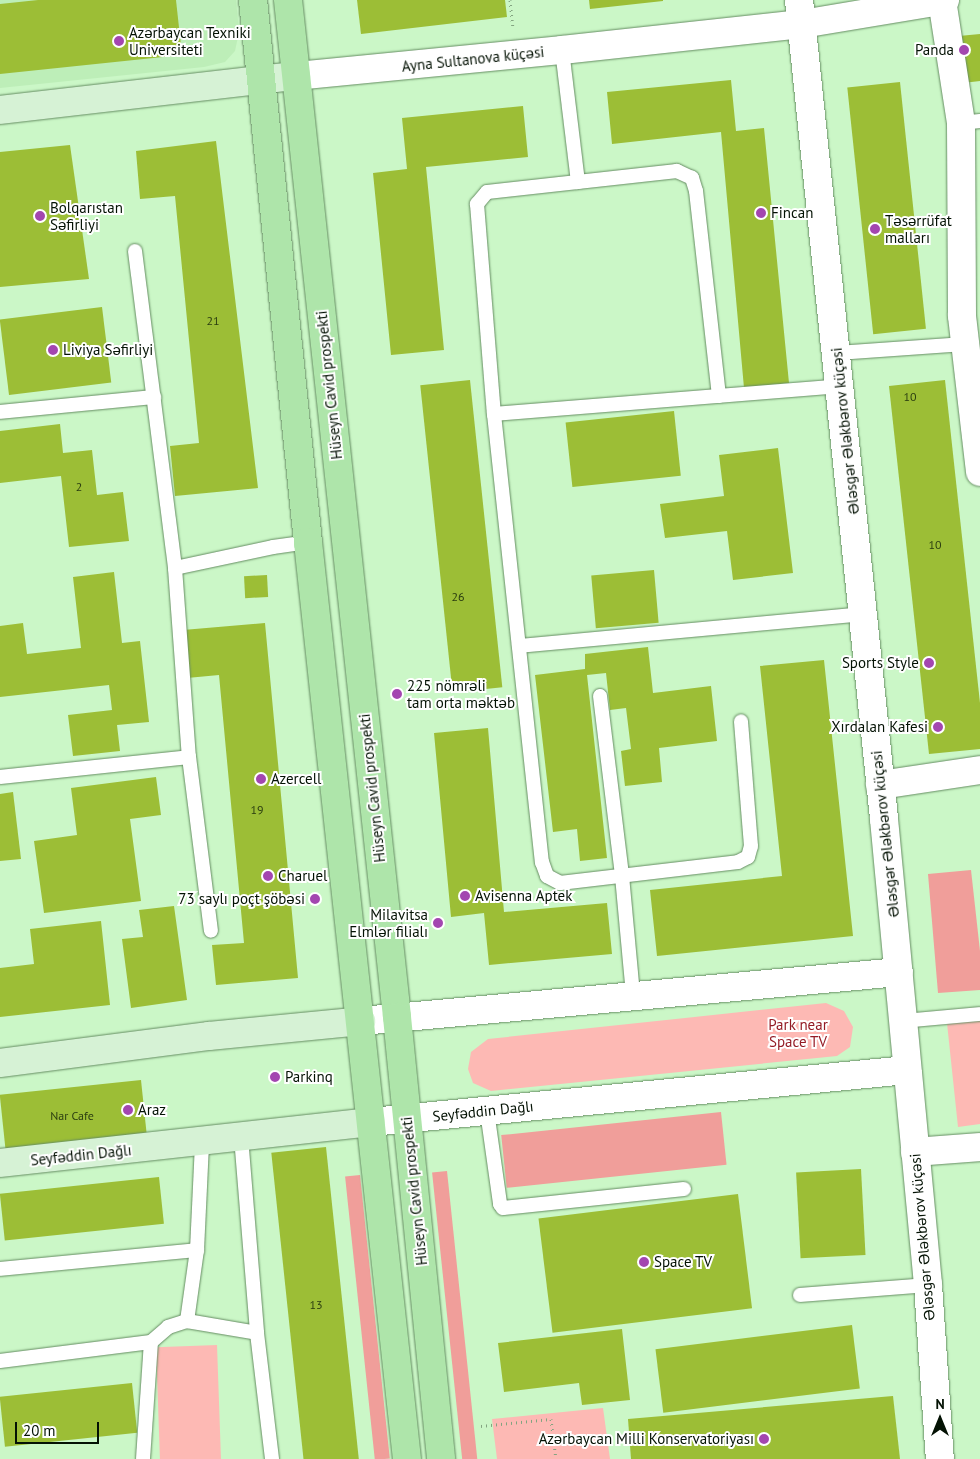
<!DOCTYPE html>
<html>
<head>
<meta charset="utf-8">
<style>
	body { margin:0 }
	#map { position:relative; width:980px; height:1459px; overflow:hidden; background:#cbf7c7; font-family:"PT Sans",sans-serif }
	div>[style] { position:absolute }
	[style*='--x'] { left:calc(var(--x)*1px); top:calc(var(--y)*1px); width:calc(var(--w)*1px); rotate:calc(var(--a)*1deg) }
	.built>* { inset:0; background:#bdeeb8 }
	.green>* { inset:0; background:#fdb9b4; transform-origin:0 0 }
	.forest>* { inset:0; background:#f09e9a; transform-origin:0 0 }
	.building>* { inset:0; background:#9cbe36; transform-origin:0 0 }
	.path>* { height:3px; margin-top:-1.5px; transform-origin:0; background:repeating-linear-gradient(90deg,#83a480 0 1px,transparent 0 5px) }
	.roads { filter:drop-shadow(0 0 1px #658d62) drop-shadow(0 0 1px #658d62) }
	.lane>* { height:14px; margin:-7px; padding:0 7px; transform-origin:7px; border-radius:7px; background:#fff }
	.street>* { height:28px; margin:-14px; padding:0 14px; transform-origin:14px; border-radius:14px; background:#fff }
	.secondary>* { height:28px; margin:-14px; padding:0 14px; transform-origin:14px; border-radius:14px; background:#d6f2d5 }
	.primary>* { height:28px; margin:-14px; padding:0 14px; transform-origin:14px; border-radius:14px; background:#aee5aa }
	.dots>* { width:14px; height:14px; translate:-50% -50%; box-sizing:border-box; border:2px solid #fff; border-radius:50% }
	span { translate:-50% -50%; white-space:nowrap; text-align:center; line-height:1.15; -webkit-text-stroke:4px #fff; paint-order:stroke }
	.number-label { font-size:12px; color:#2a3d10 }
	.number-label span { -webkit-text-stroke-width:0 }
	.poi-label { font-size:15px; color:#041204 }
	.left { translate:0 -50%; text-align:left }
	.right { translate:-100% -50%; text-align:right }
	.street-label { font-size:15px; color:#041204 }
	.park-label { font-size:15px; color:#941c26 }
	.north { position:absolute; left:915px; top:1394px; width:50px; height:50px; -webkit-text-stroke:4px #fff; paint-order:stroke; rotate:0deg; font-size:14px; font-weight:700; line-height:20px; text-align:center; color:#041204 }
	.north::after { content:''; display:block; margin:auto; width:18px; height:22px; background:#041204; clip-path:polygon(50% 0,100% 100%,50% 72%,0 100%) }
	.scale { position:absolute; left:15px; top:1422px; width:84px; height:22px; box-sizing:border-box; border:2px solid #041204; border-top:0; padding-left:6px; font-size:15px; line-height:18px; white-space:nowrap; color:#041204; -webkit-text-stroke:4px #fff; paint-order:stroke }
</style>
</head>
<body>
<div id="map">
	<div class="built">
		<div style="clip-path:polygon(0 0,236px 0,239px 32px,235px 51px,225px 62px,204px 67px,0 88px)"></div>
	</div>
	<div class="green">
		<div style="clip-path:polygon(826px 1003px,844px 1011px,853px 1027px,850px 1047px,837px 1056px,491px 1091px,473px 1083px,468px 1069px,471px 1052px,488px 1039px)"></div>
		<div style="clip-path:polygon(980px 1020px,980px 1124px,958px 1127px,947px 1023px)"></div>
		<div style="left:217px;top:1345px;width:114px;height:61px;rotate:88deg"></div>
		<div style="clip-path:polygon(603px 1408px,610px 1459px,497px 1459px,492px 1419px)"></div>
	</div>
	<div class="forest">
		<div style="clip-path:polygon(971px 870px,980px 951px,980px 990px,938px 993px,928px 874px)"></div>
		<div style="left:721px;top:1112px;width:53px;height:221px;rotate:84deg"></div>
		<div style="left:447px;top:1171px;width:290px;height:15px;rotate:84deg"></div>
		<div style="left:360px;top:1175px;width:285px;height:15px;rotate:84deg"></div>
	</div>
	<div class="building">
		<div style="clip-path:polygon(38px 0,176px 0,182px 55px,0 74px,0 4px)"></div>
		<div style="clip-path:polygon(357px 0,505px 0,507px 17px,361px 34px)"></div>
		<div style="clip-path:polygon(589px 0,663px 0,663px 1px,590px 9px)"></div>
		<div style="clip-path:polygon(980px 34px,980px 81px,963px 83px,959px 36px)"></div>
		<div style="clip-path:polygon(731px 80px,736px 131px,764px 128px,789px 383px,744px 388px,721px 132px,612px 144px,607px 92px)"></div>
		<div style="left:900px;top:82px;width:248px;height:53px;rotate:84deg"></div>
		<div style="clip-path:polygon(523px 106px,528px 157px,426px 167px,444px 350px,391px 355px,373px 173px,407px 169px,402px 118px)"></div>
		<div style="clip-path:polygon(216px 141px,258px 488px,175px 496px,170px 446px,199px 443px,175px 196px,140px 199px,136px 151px)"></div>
		<div style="clip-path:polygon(70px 145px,89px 279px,0 287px,0 152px)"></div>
		<div style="left:102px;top:307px;width:76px;height:103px;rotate:83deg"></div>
		<div style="left:470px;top:380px;width:309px;height:50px;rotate:84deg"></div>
		<div style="clip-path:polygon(945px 380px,980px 703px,980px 749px,929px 754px,889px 386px)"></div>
		<div style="left:674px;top:411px;width:65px;height:109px;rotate:84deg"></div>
		<div style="clip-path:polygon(60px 424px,63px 453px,92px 450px,97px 495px,123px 492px,129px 541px,69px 547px,61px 476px,0 483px,0 431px)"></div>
		<div style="clip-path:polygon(778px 448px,793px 573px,733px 580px,727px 531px,665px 538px,660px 504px,724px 496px,719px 455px)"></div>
		<div style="left:654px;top:570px;width:53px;height:63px;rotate:85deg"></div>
		<div style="clip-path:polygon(114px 572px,122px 643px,140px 641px,149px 722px,117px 725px,120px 751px,73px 756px,68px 715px,112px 710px,109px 685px,0 697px,0 626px,23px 623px,27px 654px,81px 648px,73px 577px)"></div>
		<div style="left:267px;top:575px;width:22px;height:23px;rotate:87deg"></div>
		<div style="clip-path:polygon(265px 623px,298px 978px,216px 985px,212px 945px,244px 943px,219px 675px,187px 678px,183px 630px)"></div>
		<div style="clip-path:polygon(648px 647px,653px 693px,711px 686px,717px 741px,659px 748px,662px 782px,625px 786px,621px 751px,631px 749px,626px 708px,610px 710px,606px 673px,587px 675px,607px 858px,580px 861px,577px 829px,553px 832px,535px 675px,585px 669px,585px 654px)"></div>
		<div style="clip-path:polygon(824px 660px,853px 936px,657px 956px,650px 890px,782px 876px,760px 666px)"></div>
		<div style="clip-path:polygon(488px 728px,504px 912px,607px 903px,612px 954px,489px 965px,484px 913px,451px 917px,434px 733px)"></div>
		<div style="clip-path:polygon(156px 777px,161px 815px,130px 819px,141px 901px,44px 913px,34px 841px,77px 835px,71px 788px)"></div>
		<div style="clip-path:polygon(13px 792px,21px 859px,0 861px,0 794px)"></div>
		<div style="clip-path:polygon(174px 906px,187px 1000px,131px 1008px,122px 939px,143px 937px,139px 910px)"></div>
		<div style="clip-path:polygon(101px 921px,110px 1005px,0 1017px,0 968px,34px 964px,30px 929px)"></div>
		<div style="left:141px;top:1080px;width:57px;height:142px;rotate:84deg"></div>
		<div style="left:326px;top:1147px;width:314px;height:55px;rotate:84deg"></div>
		<div style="left:861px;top:1169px;width:86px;height:65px;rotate:87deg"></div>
		<div style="left:159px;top:1177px;width:47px;height:160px;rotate:84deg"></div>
		<div style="left:738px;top:1194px;width:115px;height:201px;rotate:83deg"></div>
		<div style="left:852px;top:1325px;width:64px;height:198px;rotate:83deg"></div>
		<div style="clip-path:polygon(622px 1329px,630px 1400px,582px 1405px,579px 1383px,504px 1392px,498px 1343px)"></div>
		<div style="left:132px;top:1383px;width:50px;height:133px;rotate:84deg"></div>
		<div style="clip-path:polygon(893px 1396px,900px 1459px,631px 1459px,628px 1419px)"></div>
	</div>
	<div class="path">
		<div style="--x:510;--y:0;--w:27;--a:84"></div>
		<div style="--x:481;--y:1426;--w:70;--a:-5.7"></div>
		<div style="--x:551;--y:1419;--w:40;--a:82.9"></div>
	</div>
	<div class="roads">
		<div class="lane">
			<div style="--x:562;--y:50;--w:133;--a:83.1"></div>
			<div style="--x:961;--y:123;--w:19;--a:-6"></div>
			<div style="--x:135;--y:251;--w:320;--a:82.8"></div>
			<div style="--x:175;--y:568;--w:190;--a:85.8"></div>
			<div style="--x:189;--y:757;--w:175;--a:82.8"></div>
			<div style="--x:837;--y:353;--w:128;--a:-4"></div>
			<div style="--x:719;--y:396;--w:206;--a:-96.4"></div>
			<div style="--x:696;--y:191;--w:14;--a:-107"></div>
			<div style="--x:692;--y:178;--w:17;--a:-155"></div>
			<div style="--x:677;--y:171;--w:191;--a:173.7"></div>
			<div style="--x:487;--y:192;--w:16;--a:130"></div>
			<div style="--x:477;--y:204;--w:211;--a:85.4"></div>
			<div style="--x:494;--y:414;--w:451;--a:83.9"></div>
			<div style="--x:542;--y:862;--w:15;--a:70"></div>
			<div style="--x:547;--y:876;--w:15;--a:28"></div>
			<div style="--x:560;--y:883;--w:179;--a:-6.7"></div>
			<div style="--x:738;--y:862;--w:11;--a:-27"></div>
			<div style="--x:748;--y:857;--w:11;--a:-75"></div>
			<div style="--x:751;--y:846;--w:125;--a:-94.6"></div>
			<div style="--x:0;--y:412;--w:155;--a:-5.6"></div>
			<div style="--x:494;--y:414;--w:347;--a:-4.6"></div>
			<div style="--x:175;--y:568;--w:100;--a:-12.1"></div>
			<div style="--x:273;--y:547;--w:35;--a:-8"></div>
			<div style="--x:519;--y:646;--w:345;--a:-5.3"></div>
			<div style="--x:600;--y:696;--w:181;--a:83"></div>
			<div style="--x:622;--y:876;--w:120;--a:84.7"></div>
			<div style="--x:0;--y:777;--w:190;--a:-6"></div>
			<div style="--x:903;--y:1021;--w:77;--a:-5.2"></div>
			<div style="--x:487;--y:1111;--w:94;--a:82"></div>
			<div style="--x:500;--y:1204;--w:5;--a:53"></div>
			<div style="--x:503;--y:1208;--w:182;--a:-6"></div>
			<div style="--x:241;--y:1137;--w:197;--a:85.3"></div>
			<div style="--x:257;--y:1333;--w:127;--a:83.2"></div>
			<div style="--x:0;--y:1269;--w:198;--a:-5.5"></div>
			<div style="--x:197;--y:1250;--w:108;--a:-87.3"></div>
			<div style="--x:800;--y:1295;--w:128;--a:-4.5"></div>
			<div style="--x:187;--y:1321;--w:71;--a:9.7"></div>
			<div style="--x:0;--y:1361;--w:152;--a:-7.2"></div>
			<div style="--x:151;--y:1342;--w:23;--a:-41"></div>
			<div style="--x:168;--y:1327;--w:20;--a:-18"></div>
			<div style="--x:187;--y:1321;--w:72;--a:-82"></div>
			<div style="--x:143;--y:1459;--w:117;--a:-86.1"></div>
		</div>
		<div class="street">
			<div style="--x:799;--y:0;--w:823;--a:84.07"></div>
			<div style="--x:884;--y:819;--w:468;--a:84.6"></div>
			<div style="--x:928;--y:1285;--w:174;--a:86.1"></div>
			<div style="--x:942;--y:0;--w:124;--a:81.2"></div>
			<div style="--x:961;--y:123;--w:193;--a:89.7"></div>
			<div style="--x:962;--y:316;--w:157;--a:83.4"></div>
			<div style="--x:296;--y:76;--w:267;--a:-5.6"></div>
			<div style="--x:562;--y:50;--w:241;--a:-6.2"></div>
			<div style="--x:802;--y:24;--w:145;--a:-9.5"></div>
			<div style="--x:880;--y:785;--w:101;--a:-8.5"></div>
			<div style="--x:361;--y:1021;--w:540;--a:-5.2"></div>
			<div style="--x:371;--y:1122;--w:539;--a:-5.54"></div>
			<div style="--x:915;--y:1152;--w:65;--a:-4.4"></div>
		</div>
		<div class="secondary">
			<div style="--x:0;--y:110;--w:298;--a:-6.6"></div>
			<div style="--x:0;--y:1063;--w:211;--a:-7.4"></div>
			<div style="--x:209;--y:1036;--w:153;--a:-5.6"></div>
			<div style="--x:0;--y:1163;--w:373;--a:-6.3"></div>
		</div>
		<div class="primary">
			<div style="--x:253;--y:0;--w:545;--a:84.21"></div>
			<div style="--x:308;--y:542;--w:922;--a:83.84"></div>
			<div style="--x:288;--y:0;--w:1023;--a:83.88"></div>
			<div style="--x:397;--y:1017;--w:444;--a:84.3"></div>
		</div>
	</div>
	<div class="dots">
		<div style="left:119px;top:41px;background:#a346b0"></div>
		<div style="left:964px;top:50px;background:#a346b0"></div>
		<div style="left:761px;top:213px;background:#a346b0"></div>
		<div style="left:40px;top:216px;background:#a346b0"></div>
		<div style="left:875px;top:229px;background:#a346b0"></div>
		<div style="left:53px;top:350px;background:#a346b0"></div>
		<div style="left:929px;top:663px;background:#a346b0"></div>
		<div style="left:397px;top:694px;background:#a346b0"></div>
		<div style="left:938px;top:727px;background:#a346b0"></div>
		<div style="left:261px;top:779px;background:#a346b0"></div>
		<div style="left:268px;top:876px;background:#a346b0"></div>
		<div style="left:465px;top:896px;background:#a346b0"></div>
		<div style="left:315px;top:899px;background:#a346b0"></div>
		<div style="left:438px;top:923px;background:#a346b0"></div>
		<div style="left:275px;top:1077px;background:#a346b0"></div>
		<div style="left:128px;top:1110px;background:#a346b0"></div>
		<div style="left:644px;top:1262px;background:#a346b0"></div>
		<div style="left:764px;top:1439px;background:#a346b0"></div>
	</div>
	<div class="number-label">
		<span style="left:213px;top:321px">21</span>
		<span style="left:910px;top:397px">10</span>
		<span style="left:79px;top:487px">2</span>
		<span style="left:935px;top:545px">10</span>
		<span style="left:458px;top:597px">26</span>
		<span style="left:257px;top:810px">19</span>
		<span style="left:72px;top:1116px">Nar Cafe</span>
		<span style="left:316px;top:1305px">13</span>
	</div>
	<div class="poi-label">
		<span class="left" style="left:129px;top:41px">Azərbaycan Texniki<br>Universiteti</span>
		<span class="right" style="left:954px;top:50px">Panda</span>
		<span class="left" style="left:50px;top:216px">Bolqarıstan<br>Səfirliyi</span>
		<span class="left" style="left:771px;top:213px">Fincan</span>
		<span class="left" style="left:885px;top:229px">Təsərrüfat<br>malları</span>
		<span class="left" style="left:63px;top:350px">Liviya Səfirliyi</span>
		<span class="right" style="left:919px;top:663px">Sports Style</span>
		<span class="left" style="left:407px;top:694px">225 nömrəli<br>tam orta məktəb</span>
		<span class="right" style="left:928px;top:727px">Xırdalan Kafesi</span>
		<span class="left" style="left:271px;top:779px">Azercell</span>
		<span class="left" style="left:278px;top:876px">Charuel</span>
		<span class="left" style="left:475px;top:896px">Avisenna Aptek</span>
		<span class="right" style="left:305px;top:899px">73 saylı poçt şöbəsi</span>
		<span class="right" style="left:428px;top:923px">Milavitsa<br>Elmlər filialı</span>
		<span class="left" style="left:285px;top:1077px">Parkinq</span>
		<span class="left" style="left:138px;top:1110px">Araz</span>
		<span class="left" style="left:654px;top:1262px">Space TV</span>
		<span class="right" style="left:754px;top:1439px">Azərbaycan Milli Konservatoriyası</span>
	</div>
	<div class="street-label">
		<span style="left:473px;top:59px;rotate:-6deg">Ayna Sultanova küçəsi</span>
		<span style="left:329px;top:385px;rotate:-96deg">Hüseyn Cavid prospekti</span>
		<span style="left:845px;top:431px;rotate:-96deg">Ələsgər Ələkbərov küçəsi</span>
		<span style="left:372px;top:788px;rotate:-96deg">Hüseyn Cavid prospekti</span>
		<span style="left:885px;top:834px;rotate:-96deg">Ələsgər Ələkbərov küçəsi</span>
		<span style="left:483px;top:1111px;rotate:-6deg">Seyfəddin Dağlı</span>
		<span style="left:81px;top:1155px;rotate:-6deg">Seyfəddin Dağlı</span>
		<span style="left:414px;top:1191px;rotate:-96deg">Hüseyn Cavid prospekti</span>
		<span style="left:922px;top:1237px;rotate:-95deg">Ələsgər Ələkbərov küçəsi</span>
	</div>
	<div class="park-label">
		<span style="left:798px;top:1033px">Park near<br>Space TV</span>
	</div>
	<div class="north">N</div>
	<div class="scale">20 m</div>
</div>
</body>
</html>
